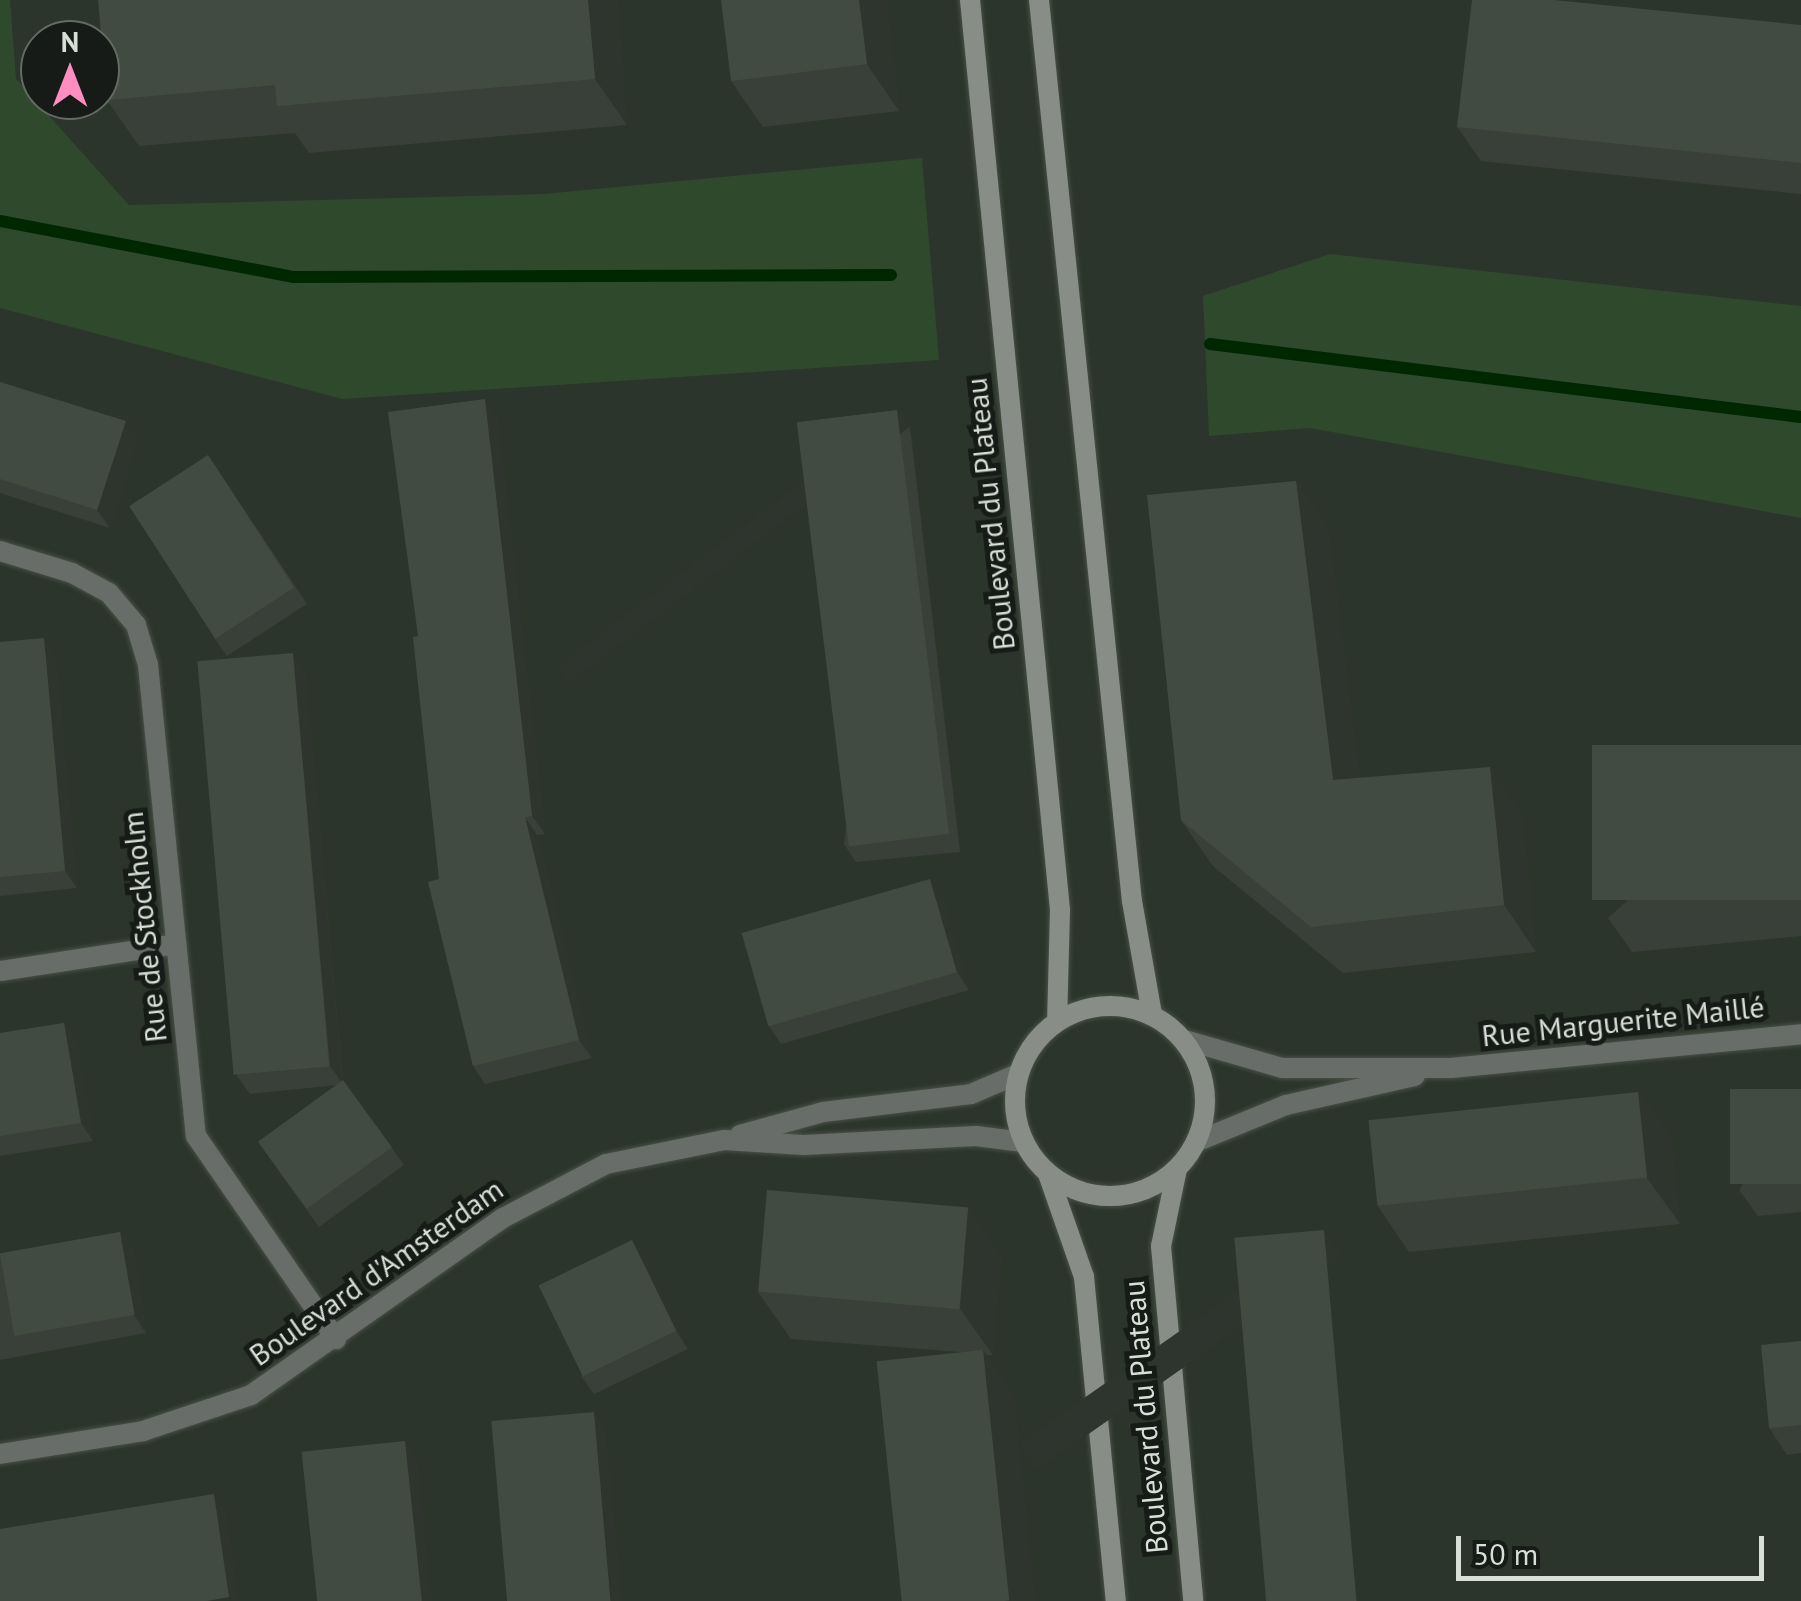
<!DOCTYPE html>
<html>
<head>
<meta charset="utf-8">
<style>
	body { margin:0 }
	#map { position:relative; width:1801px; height:1601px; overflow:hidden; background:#2c352b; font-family:"PT Sans",sans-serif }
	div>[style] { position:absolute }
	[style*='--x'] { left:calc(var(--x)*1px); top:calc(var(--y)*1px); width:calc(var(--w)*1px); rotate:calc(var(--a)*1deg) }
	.green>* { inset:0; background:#2f492d }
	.stream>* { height:12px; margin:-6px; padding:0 6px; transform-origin:6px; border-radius:6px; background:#002800 }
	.roads { filter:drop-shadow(0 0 2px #485047) drop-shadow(0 0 2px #485047) }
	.minor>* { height:20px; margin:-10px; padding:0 10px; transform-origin:10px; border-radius:10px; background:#696d69 }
	.tertiary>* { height:20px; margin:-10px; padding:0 10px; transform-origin:10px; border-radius:10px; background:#696d69 }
	.secondary>* { height:20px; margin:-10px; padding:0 10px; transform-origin:10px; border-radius:10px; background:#888e87 }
	.secondary>.ring { margin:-10px; padding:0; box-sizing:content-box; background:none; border:20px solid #888e87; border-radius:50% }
	.wall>* { inset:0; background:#394039 }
	.shaded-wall>* { inset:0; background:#2e342e; transform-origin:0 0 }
	.building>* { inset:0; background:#424b42; transform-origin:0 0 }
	span { translate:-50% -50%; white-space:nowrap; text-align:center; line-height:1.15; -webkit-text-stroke:10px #171b17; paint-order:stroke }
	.street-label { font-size:30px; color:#d8ded8 }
	.north { position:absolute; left:20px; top:20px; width:100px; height:100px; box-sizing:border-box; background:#171b17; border:2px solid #646964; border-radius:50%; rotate:0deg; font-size:28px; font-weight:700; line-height:40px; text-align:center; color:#d8ded8 }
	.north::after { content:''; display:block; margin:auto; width:35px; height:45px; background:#fd8ebf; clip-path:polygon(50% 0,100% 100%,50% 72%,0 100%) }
	.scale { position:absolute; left:1456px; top:1536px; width:308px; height:45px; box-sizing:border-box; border:5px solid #d8ded8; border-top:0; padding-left:12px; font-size:30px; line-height:35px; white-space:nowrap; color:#d8ded8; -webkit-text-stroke:8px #171b17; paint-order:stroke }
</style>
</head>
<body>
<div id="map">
	<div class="green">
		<div style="clip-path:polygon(0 0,10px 0,16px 79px,129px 205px,544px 194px,922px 158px,939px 360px,342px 399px,0 308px)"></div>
		<div style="clip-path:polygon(1330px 254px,1801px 306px,1801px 518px,1310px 428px,1209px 436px,1203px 296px)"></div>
	</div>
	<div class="stream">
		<div style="--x:0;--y:221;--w:299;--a:10.8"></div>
		<div style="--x:294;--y:277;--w:597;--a:-0.19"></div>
		<div style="--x:1210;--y:344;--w:595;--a:7.04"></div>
	</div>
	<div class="roads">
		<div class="minor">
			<div style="--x:0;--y:551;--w:75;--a:17"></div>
			<div style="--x:72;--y:573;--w:42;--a:28.4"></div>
			<div style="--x:109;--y:593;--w:42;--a:49.8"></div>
			<div style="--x:136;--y:625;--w:42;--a:73.3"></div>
			<div style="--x:148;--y:665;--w:473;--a:84.2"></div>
			<div style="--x:196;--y:1136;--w:247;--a:55.4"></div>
			<div style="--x:0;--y:971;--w:178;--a:-8.7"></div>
		</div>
		<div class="tertiary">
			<div style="--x:1185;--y:1040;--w:101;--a:16.1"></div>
			<div style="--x:1282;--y:1068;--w:169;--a:0"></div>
			<div style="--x:1451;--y:1068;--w:352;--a:-5.5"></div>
			<div style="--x:740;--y:1135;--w:86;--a:-15.5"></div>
			<div style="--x:823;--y:1112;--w:149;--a:-6.9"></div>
			<div style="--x:971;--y:1094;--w:51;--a:-23.1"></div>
			<div style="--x:1198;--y:1141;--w:95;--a:-22.2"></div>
			<div style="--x:1286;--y:1105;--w:132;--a:-12.7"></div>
			<div style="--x:0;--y:1454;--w:145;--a:-9.1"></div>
			<div style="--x:143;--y:1431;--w:114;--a:-18.4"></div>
			<div style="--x:251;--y:1395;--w:308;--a:-35.1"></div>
			<div style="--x:503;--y:1218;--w:116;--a:-27.7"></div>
			<div style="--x:606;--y:1164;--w:120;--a:-11.5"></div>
			<div style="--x:724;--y:1140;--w:80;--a:3.6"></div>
			<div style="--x:804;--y:1145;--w:172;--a:-3"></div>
			<div style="--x:976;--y:1136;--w:47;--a:7.3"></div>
		</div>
		<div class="secondary">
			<div style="--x:970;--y:0;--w:914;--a:84.35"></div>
			<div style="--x:1060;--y:910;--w:111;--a:91.5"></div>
			<div style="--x:1039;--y:0;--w:906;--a:84.11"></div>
			<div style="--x:1132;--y:901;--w:116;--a:80"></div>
			<div class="ring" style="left:1015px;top:1006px;width:170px;height:170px"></div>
			<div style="--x:1177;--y:1169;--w:79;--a:101.7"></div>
			<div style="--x:1161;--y:1246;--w:356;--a:84.8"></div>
			<div style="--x:1048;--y:1174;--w:109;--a:70.7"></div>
			<div style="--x:1084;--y:1277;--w:326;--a:84.4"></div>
		</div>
	</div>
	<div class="wall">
		<div style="clip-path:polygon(617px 0,627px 125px,309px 153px,295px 133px,139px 146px,107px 100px)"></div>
		<div style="clip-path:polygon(886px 0,899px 111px,763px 127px,731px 81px)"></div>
		<div style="clip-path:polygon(1801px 25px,1801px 194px,1481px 161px,1457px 127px)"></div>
		<div style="clip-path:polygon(0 382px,138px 439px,110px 528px,0 493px)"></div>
		<div style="clip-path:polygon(897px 410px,910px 427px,960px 852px,856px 862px,844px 844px)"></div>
		<div style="clip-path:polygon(497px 417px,545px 834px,537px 835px,592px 1058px,485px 1084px,473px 1066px,439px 879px,418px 636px)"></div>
		<div style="clip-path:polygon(208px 455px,307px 604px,227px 656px,214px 638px)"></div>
		<div style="clip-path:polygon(1296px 481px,1328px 528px,1359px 778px,1522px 814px,1536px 952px,1343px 973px,1213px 866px,1181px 820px)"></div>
		<div style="clip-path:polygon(0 642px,56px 656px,77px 888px,0 896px)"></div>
		<div style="clip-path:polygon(305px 671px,343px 1081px,404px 1165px,319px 1227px,258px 1142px,337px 1085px,250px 1094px,237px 1076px)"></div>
		<div style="clip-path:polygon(1801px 745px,1801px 936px,1632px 952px,1608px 918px)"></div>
		<div style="clip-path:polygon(942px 897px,969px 990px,781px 1044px,769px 1026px)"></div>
		<div style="clip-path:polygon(64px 1023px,76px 1040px,93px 1141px,0 1156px,0 1033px)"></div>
		<div style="clip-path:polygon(1801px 1089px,1801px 1212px,1758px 1216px,1739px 1190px)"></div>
		<div style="clip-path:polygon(1638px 1092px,1671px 1138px,1680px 1224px,1409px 1252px,1377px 1205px)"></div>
		<div style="clip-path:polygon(120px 1232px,133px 1250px,146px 1333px,0 1360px,0 1254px)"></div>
		<div style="clip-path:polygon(1001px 1254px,993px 1355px,986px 1355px,1015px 1397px,961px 1352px,791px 1339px,758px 1292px)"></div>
		<div style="clip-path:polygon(644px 1258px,688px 1349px,594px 1394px,581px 1376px)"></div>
		<div style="clip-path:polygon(1801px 1341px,1801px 1453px,1787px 1455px,1769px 1428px)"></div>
	</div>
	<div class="shaded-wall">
		<div style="clip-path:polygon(588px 0,617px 0,627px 125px,595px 79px)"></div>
		<div style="clip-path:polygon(859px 0,886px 0,899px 111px,867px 64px)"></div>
		<div style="clip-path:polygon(485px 399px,497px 417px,545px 834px,532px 816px)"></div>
		<div style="left:897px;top:410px;width:21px;height:427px;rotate:53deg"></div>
		<div style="clip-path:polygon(126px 421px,138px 439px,110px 528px,97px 510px)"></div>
		<div style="clip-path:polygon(1296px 481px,1328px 528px,1365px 827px,1333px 780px)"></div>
		<div style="clip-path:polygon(44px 638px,56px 656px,77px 888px,65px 871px)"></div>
		<div style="clip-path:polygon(293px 653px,305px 671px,343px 1084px,330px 1066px)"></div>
		<div style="clip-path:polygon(1490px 767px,1522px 814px,1536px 952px,1504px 905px)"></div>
		<div style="clip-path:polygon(525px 817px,537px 835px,592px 1058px,579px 1040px)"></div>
		<div style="clip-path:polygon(930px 879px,942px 897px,969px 990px,957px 972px)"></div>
		<div style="clip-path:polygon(64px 1023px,76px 1040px,93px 1141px,81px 1123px)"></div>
		<div style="clip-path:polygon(1638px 1092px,1671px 1138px,1680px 1224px,1647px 1178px)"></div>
		<div style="clip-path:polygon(968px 1207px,1001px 1254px,993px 1355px,960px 1309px)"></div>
		<div style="left:1324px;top:1230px;width:32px;height:373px;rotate:55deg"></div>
		<div style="clip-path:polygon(120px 1232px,133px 1250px,146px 1333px,134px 1315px)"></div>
		<div style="clip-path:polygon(632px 1240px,644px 1258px,688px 1349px,676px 1331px)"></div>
		<div style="clip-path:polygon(983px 1350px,1015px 1397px,1036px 1601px,1009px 1601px)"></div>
		<div style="clip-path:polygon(594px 1412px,606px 1429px,623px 1601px,612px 1601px)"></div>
		<div style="clip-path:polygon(405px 1441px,418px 1459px,432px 1601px,421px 1601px)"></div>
		<div style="clip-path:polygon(214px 1494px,226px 1512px,240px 1601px,232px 1601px,229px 1597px)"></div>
	</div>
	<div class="building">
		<div style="clip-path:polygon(98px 0,588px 0,595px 79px,277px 106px,275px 85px,107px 100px)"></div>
		<div style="clip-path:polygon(721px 0,859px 0,867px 64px,731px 81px)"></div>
		<div style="clip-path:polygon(1472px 0,1554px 0,1801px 25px,1801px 163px,1457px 127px)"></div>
		<div style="clip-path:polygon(0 382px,126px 421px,97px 510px,0 479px)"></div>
		<div style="clip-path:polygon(485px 399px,532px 816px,525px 817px,579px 1040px,473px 1066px,428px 882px,439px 879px,413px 637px,418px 636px,388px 412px)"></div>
		<div style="left:897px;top:410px;width:427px;height:101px;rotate:83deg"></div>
		<div style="left:208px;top:455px;width:158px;height:94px;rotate:57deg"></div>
		<div style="clip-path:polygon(1296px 481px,1333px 780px,1490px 767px,1504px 905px,1311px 927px,1181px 820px,1147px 495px)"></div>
		<div style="clip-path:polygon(44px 638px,65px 871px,0 877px,0 642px)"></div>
		<div style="left:293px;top:653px;width:415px;height:96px;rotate:85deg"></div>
		<div style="left:1801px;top:745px;width:155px;height:209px;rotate:90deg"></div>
		<div style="left:930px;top:879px;width:97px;height:196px;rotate:74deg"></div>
		<div style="clip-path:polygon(64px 1023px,81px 1123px,0 1136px,0 1033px)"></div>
		<div style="left:343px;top:1080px;width:83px;height:105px;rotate:54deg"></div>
		<div style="left:1801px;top:1089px;width:95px;height:71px;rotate:90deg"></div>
		<div style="left:1638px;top:1092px;width:86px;height:271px;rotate:84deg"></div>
		<div style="left:767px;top:1190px;width:202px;height:102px;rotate:5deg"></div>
		<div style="left:1324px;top:1230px;width:373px;height:90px;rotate:85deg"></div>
		<div style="left:120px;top:1232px;width:84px;height:122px;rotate:80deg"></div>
		<div style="left:632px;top:1240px;width:101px;height:104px;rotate:64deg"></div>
		<div style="clip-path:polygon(1801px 1341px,1801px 1425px,1769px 1428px,1761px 1345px)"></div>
		<div style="left:983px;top:1350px;width:252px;height:107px;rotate:84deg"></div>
		<div style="left:594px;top:1412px;width:190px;height:103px;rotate:85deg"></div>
		<div style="left:405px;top:1441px;width:161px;height:104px;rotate:84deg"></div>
		<div style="clip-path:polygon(214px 1494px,229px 1597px,207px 1601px,0 1601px,0 1529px)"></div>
	</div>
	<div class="street-label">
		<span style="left:990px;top:514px;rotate:-96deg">Boulevard du Plateau</span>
		<span style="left:144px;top:927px;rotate:-96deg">Rue de Stockholm</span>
		<span style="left:1623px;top:1021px;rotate:-6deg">Rue Marguerite Maillé</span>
		<span style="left:376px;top:1272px;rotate:-35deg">Boulevard d'Amsterdam</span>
		<span style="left:1145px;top:1417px;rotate:-95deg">Boulevard du Plateau</span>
	</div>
	<div class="north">N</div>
	<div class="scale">50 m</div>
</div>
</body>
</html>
